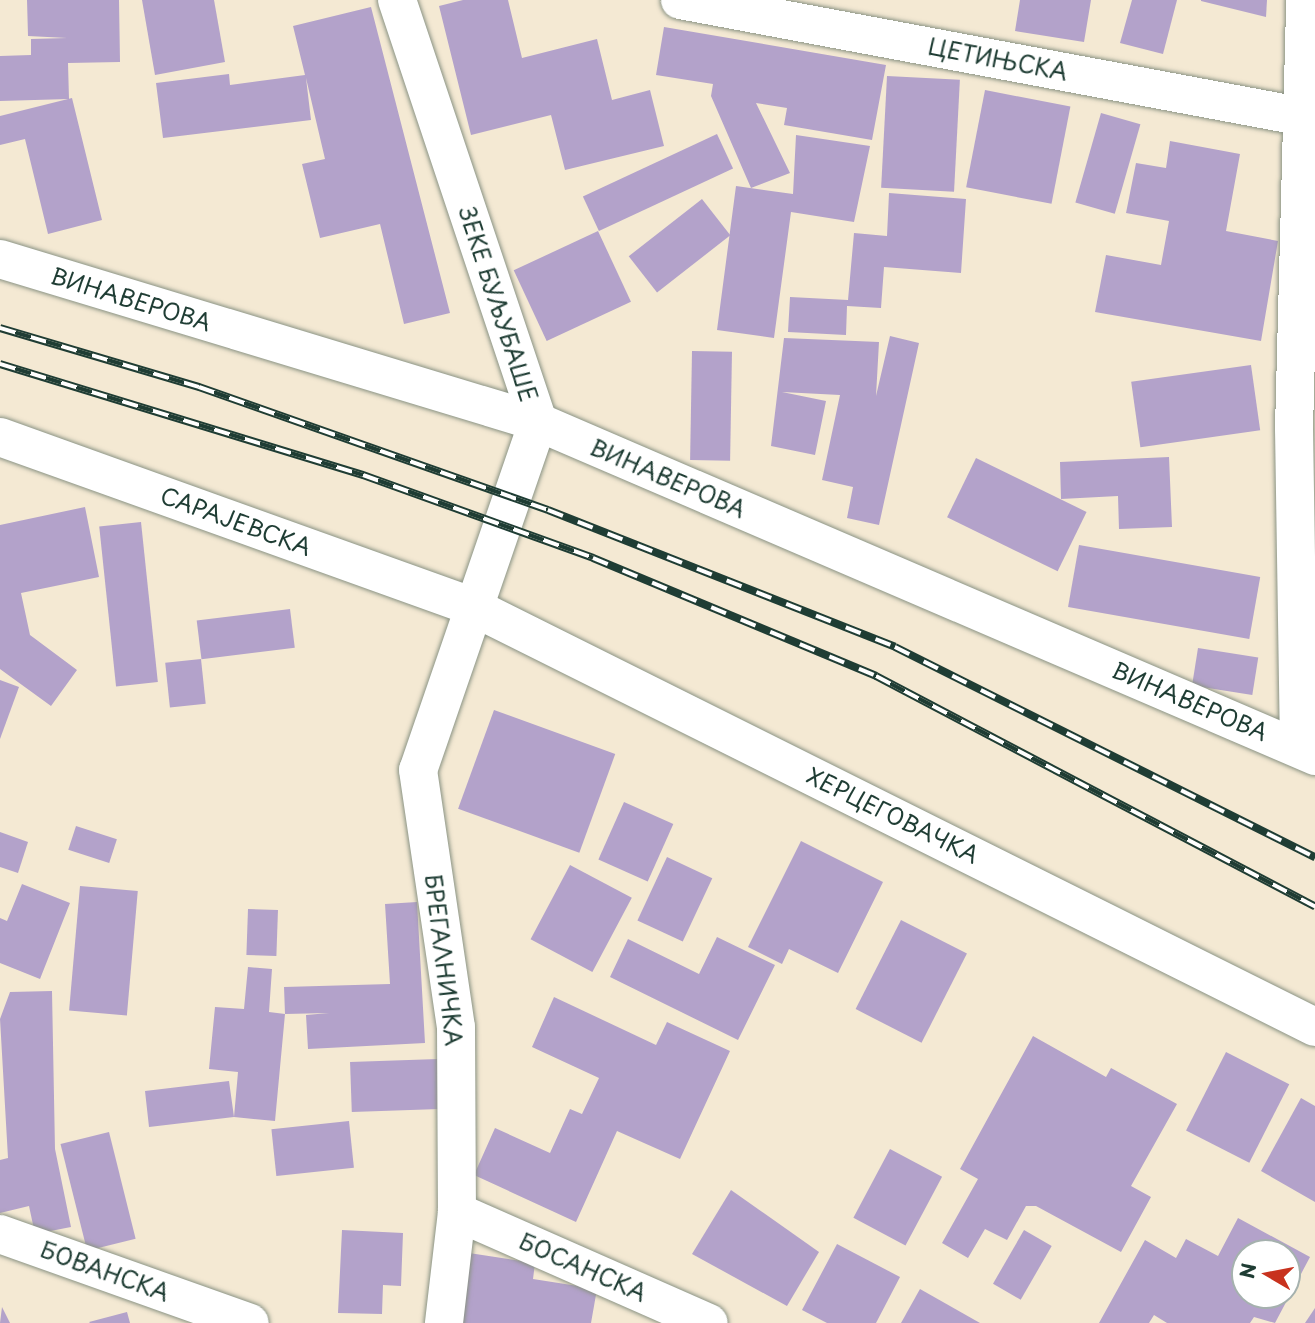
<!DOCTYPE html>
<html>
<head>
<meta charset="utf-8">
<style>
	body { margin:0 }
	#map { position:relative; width:1315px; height:1323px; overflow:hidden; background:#f4e9d3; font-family:"Playpen Sans",sans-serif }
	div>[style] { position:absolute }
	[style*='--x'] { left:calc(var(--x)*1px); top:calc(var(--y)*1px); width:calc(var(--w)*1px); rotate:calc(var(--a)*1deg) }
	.building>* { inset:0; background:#b3a2ca; transform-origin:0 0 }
	.roads { filter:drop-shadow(0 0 2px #8a9384) drop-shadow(0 0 2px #8a9384) }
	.minor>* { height:38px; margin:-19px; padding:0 19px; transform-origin:19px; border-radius:19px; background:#fff }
	.rail>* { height:8px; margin-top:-4px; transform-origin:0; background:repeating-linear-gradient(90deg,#fff 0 16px,#1f3d34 0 32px); box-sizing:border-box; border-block:2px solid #1f3d34 }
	span { translate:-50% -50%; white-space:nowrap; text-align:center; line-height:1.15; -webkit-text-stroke:5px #fff; paint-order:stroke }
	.street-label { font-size:23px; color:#1f3d34 }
	.north { position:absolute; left:1231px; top:1239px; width:70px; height:70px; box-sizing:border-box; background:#fff; border:2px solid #a5b1ae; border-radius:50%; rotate:280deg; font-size:19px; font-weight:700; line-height:28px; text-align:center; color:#1f3d34 }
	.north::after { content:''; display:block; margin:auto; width:24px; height:32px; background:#c8321e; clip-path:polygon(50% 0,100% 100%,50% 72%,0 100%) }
</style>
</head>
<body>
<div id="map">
	<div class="building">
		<div style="clip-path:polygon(27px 0,119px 0,120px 62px,68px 63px,69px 99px,0 101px,0 56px,31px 55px,31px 39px,67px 38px,28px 36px)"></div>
		<div style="clip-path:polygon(142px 0,214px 0,225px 62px,155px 75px)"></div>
		<div style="clip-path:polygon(463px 0,508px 0,522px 58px,597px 39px,612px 100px,650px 90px,664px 146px,565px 170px,551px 115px,471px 135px,439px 6px)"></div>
		<div style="clip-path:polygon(1020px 0,1091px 0,1084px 42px,1015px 31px)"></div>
		<div style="clip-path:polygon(1132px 0,1177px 0,1163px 54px,1120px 43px)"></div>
		<div style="clip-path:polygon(1201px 0,1267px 0,1266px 17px,1201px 1px)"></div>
		<div style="clip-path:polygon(371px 7px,450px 313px,404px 324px,380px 224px,320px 238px,302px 164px,325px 159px,306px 78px,311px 120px,163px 138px,156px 83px,229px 74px,230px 85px,305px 75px,293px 26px)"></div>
		<div style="clip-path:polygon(664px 27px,886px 65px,872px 140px,784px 125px,787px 108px,756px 103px,790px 173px,751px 188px,711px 96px,713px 84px,656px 75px)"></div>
		<div style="left:887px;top:76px;width:73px;height:112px;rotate:3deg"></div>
		<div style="left:985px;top:90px;width:87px;height:99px;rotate:11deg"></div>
		<div style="clip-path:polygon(72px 98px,102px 220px,48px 234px,25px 139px,0 145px,0 116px)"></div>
		<div style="left:1101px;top:113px;width:41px;height:93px;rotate:16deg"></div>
		<div style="left:717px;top:134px;width:38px;height:148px;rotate:65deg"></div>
		<div style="clip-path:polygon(796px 135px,870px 146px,854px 222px,791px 212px,774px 338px,717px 330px,736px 186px,793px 194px)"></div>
		<div style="clip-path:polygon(1170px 141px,1240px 154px,1226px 231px,1278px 241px,1261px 341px,1095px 312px,1106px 255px,1161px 265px,1169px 221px,1126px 213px,1136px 163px,1166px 168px)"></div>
		<div style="clip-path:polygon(889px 193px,966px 199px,961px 273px,884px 267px,881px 308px,847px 306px,846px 335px,788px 332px,790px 297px,848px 300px,854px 233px,887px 236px)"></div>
		<div style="left:702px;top:199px;width:46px;height:93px;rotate:52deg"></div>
		<div style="left:598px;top:231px;width:78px;height:93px;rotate:65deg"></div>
		<div style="clip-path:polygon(890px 336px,919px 343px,879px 525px,847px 518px,853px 487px,822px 480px,840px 395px,782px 392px,826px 401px,815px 455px,771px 446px,784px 338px,879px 342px,876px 396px)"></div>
		<div style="left:692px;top:351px;width:40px;height:109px;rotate:1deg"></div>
		<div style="left:1251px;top:365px;width:66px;height:121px;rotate:82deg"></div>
		<div style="clip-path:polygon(1169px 457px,1172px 527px,1119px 529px,1118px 496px,1061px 499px,1060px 462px)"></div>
		<div style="left:976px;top:458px;width:123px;height:66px;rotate:26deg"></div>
		<div style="clip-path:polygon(85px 507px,99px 577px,21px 593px,30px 635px,77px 670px,51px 706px,0 669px,0 525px)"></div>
		<div style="left:141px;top:522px;width:161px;height:42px;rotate:84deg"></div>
		<div style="left:1079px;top:545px;width:184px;height:63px;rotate:10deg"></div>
		<div style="left:290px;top:609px;width:39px;height:94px;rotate:83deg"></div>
		<div style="left:1198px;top:648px;width:61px;height:38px;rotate:9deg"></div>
		<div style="left:201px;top:659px;width:45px;height:36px;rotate:84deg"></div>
		<div style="clip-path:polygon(0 680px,19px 687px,0 739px)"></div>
		<div style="left:494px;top:710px;width:129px;height:105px;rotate:20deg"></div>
		<div style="left:624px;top:802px;width:54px;height:63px;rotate:24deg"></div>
		<div style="left:76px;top:826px;width:43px;height:25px;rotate:18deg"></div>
		<div style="clip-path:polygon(0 832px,28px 842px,18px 873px,0 867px)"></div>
		<div style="clip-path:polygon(801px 841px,883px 882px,838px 973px,789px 949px,782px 964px,748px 947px)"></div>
		<div style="left:667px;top:857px;width:50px;height:70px;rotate:25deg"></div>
		<div style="left:570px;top:865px;width:70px;height:84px;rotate:28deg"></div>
		<div style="clip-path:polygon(22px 884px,70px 903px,40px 979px,0 963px,0 918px,7px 921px)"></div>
		<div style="left:80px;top:886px;width:58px;height:125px;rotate:5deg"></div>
		<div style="clip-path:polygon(417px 902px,425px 1043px,308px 1049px,306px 1015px,329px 1013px,285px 1014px,284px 987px,390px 984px,385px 904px)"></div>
		<div style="left:248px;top:909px;width:30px;height:46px;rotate:2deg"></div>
		<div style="left:901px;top:920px;width:74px;height:100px;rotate:27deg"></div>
		<div style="clip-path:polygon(717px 937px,775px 965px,738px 1040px,610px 977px,628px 939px,699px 974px)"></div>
		<div style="clip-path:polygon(248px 967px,272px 969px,269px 1012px,285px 1014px,275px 1121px,234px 1117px,149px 1127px,145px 1091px,229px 1081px,234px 1117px,238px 1072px,209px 1069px,215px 1007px,244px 1009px)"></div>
		<div style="clip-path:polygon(52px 991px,55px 1149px,71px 1227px,35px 1234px,29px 1206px,0 1213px,0 1160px,8px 1158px,0 1019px,10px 992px)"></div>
		<div style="clip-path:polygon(554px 997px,656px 1045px,667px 1022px,730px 1051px,680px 1159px,617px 1131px,576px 1222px,474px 1175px,495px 1128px,550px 1153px,570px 1109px,582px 1114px,599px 1078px,532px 1047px)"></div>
		<div style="clip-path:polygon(1033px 1036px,1106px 1077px,1111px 1068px,1177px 1104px,1131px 1186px,1151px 1197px,1121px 1252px,1036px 1206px,1026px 1206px,1007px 1240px,985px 1229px,968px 1258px,942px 1243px,978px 1179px,960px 1169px)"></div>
		<div style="left:1226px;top:1052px;width:71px;height:88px;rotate:27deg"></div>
		<div style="left:438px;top:1059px;width:50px;height:88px;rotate:88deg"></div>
		<div style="clip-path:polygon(1301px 1098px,1315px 1106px,1315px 1202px,1261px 1171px)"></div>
		<div style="left:349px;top:1121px;width:47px;height:78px;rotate:84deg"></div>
		<div style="left:109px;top:1132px;width:110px;height:50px;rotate:76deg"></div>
		<div style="left:890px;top:1149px;width:59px;height:78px;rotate:28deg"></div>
		<div style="clip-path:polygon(731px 1190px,819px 1252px,787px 1306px,692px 1254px)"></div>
		<div style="clip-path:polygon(evenodd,1238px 1218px,1310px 1257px,1275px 1323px,1254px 1317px,1250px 1323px,1167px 1323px,1154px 1315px,1149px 1323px,1099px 1323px,1145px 1240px,1176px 1258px,1186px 1239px,1218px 1256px,1238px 1218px,1245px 1253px,1287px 1253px,1287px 1295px,1245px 1295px,1245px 1253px)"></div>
		<div style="clip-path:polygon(342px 1230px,403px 1233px,401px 1286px,383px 1285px,382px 1314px,338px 1313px)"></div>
		<div style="left:1024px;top:1230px;width:32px;height:62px;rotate:30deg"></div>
		<div style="clip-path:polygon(837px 1244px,900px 1277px,876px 1323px,827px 1323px,802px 1310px)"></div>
		<div style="clip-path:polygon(469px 1253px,535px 1263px,533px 1279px,597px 1289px,591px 1323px,458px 1323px)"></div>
		<div style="clip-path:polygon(920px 1289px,980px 1323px,901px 1323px)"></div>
		<div style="clip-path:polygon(2px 1307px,10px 1323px,0 1323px)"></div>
		<div style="clip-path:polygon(1315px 1308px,1315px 1323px,1305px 1323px)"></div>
		<div style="clip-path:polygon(127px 1312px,130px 1323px,90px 1323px,89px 1322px)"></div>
	</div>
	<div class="roads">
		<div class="minor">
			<div style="--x:397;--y:0;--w:445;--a:71.5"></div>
			<div style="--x:538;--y:422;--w:368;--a:109"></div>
			<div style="--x:418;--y:770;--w:260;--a:81.6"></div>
			<div style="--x:456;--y:1027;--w:185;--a:89.7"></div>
			<div style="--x:457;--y:1212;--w:112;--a:96.7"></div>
			<div style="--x:680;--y:0;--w:646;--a:10.61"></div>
			<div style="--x:0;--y:259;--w:562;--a:16.86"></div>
			<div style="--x:538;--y:422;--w:846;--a:23.26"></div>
			<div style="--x:0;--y:437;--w:500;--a:19.74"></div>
			<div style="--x:471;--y:606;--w:943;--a:26.51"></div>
			<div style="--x:1299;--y:747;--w:318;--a:-90.9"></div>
			<div style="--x:1294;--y:429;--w:429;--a:-88.5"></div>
			<div style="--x:457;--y:1212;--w:275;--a:23.8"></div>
			<div style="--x:0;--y:1234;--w:265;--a:19.6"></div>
		</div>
	</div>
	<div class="rail">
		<div style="--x:0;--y:328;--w:208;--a:16.5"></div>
		<div style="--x:199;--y:387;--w:370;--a:19.4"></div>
		<div style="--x:548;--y:510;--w:373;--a:21.5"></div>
		<div style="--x:895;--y:647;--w:470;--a:26.6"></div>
		<div style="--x:0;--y:364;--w:380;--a:17"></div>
		<div style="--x:363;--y:475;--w:245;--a:19.8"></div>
		<div style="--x:593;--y:558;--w:307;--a:22.6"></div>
		<div style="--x:876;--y:676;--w:496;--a:27.7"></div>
	</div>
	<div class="street-label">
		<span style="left:998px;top:59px;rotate:11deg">ЦЕТИЊСКА</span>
		<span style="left:131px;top:299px;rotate:17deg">ВИНАВЕРОВА</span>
		<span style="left:498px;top:304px;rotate:72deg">ЗЕКЕ БУЉУБАШЕ</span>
		<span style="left:668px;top:478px;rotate:23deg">ВИНАВЕРОВА</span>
		<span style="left:236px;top:521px;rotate:20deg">САРАЈЕВСКА</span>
		<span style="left:1190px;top:701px;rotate:23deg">ВИНАВЕРОВА</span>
		<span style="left:893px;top:815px;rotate:26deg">ХЕРЦЕГОВАЧКА</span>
		<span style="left:444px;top:960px;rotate:83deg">БРЕГАЛНИЧКА</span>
		<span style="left:583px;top:1267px;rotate:24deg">БОСАНСКА</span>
		<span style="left:105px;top:1271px;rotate:20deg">БОВАНСКА</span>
	</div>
	<div class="north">N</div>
</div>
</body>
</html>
